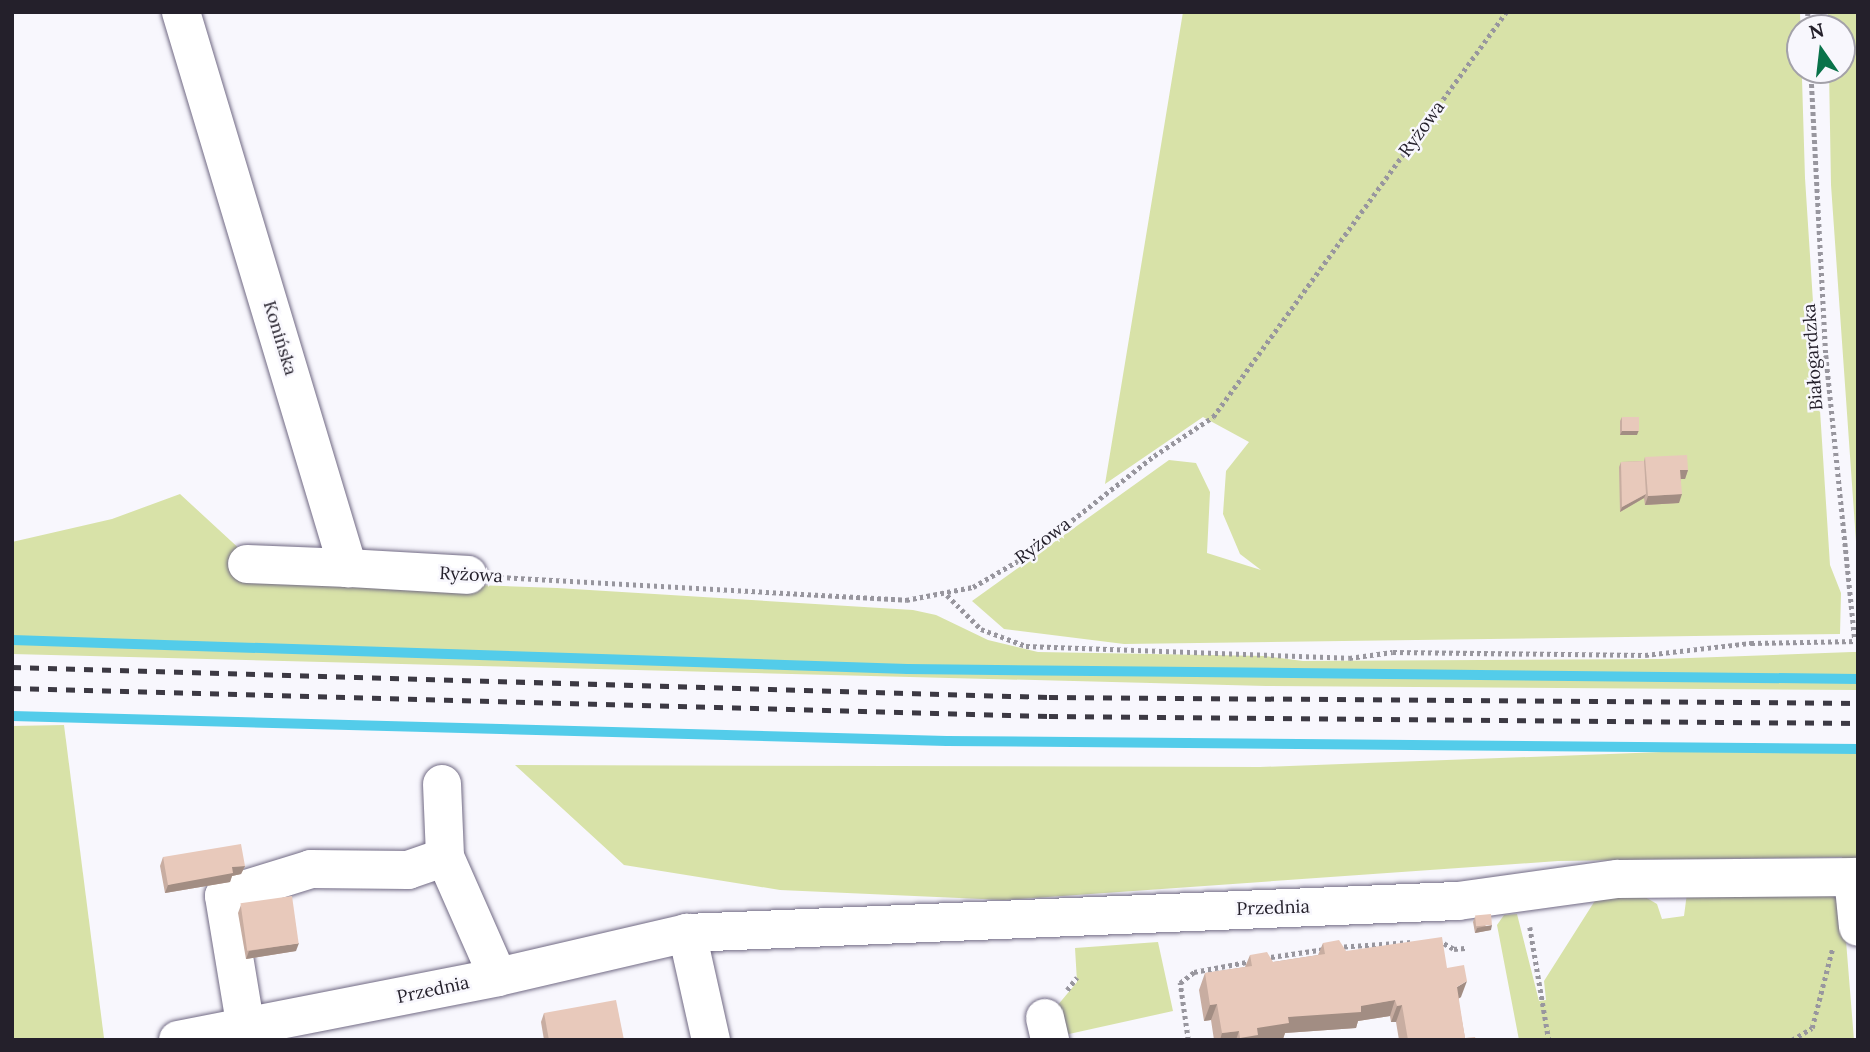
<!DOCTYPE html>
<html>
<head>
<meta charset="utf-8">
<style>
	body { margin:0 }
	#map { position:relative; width:1870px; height:1052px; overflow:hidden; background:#f8f7fd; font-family:Lora,serif }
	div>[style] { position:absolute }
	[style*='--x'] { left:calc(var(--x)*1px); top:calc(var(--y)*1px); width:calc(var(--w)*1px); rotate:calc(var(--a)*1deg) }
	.green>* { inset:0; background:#d8e2a8 }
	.stream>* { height:10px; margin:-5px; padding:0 5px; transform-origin:5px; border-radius:5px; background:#53ccea }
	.path>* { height:4.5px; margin-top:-2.25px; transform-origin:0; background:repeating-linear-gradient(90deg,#98969e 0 3.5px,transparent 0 7px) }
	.roads { filter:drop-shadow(0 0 2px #716a84) drop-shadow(0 0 2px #716a84) }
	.minor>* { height:38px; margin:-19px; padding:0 19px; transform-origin:19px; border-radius:19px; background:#fff }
	.rail>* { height:5px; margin-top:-2.5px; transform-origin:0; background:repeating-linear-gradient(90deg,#3c3943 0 9px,transparent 0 18px) }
	.wall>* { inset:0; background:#c8ada1 }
	.shaded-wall>* { inset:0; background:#a28d83 }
	.building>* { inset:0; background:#e8c9bb; transform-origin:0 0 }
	span { translate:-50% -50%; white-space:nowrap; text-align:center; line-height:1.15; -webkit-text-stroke:5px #f8f7fd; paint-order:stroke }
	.street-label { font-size:18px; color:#24202b }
	.frame { position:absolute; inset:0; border:14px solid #24202b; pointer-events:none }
	.north { position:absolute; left:1786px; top:14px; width:70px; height:70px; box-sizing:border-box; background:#f8f7fd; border:2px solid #a3a1a9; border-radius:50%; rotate:346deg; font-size:19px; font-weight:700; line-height:28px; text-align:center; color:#24202b }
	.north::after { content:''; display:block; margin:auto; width:24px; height:32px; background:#09724a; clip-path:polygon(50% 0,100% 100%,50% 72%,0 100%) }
</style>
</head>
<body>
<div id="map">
	<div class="green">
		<div style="clip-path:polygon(1183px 12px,1800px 12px,1805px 178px,1830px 565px,1841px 593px,1840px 634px,1124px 644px,1004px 629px,972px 601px,1169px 460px,1196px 463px,1210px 492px,1207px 553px,1261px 570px,1240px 554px,1223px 514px,1226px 471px,1249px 442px,1203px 417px,1105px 484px)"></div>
		<div style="clip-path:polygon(1828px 12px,1858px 12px,1858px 570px,1831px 185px,1829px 70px,1842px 70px,1842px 28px,1828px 28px)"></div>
		<div style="clip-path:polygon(180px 494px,244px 553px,282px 578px,557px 588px,913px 610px,936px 615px,988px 640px,1038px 652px,1265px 656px,1303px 661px,1661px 659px,1852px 652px,1858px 652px,1858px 690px,1266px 686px,12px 654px,12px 542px,112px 519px)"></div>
		<div style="clip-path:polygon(64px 725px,104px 1038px,12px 1040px,12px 726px)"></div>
		<div style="clip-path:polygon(1823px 746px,1858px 747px,1858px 866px,1845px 866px,1842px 857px,1558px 861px,1004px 900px,780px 890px,624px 865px,515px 765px,1260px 767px)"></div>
		<div style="clip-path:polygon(1842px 891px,1854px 1040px,1519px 1040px,1497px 925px,1504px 915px,1517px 914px,1539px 1001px,1546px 1000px,1544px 981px,1596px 899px,1640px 894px,1657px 904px,1662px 919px,1684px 916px,1687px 893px)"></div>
		<div style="clip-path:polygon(1158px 942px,1173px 1011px,1069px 1034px,1061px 1027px,1057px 1006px,1077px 982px,1075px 948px)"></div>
	</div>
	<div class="stream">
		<div style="--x:12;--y:640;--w:896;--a:1.85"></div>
		<div style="--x:908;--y:669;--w:950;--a:0.6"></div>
		<div style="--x:12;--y:716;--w:935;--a:1.53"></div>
		<div style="--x:947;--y:741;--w:911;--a:0.5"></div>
	</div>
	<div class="path">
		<div style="--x:1808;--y:12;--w:16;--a:90"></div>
		<div style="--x:1811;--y:70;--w:285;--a:87"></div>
		<div style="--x:1826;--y:355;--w:287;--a:84.2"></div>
		<div style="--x:500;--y:577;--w:407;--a:3.2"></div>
		<div style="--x:906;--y:600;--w:68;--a:-11"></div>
		<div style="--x:973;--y:587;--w:64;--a:-30.2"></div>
		<div style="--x:1028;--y:555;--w:160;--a:-38.2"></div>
		<div style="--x:1154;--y:456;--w:71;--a:-33.5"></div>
		<div style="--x:1213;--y:417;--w:500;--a:-54.1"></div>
		<div style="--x:947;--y:595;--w:48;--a:45"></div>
		<div style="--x:981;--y:629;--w:48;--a:20.7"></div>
		<div style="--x:1026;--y:646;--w:323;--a:2.1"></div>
		<div style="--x:1349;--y:658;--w:44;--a:-7.8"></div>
		<div style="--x:1393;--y:652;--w:252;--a:0.7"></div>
		<div style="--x:1645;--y:655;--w:107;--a:-6.5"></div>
		<div style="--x:1751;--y:643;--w:107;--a:-1.1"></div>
		<div style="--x:1530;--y:927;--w:115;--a:80.5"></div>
		<div style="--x:1438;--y:940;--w:18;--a:29"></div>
		<div style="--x:1454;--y:949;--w:11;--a:-5"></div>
		<div style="--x:1337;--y:947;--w:75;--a:-3.8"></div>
		<div style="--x:1264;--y:958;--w:62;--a:-8.4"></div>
		<div style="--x:1067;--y:990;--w:16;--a:-52"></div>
		<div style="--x:1188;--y:1040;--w:58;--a:-98"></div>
		<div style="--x:1180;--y:983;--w:18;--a:-38"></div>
		<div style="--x:1194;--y:972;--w:59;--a:-10.7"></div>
		<div style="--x:1792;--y:1040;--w:23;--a:-31"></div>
		<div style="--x:1812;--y:1028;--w:81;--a:-75.6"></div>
	</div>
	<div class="roads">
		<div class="minor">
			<div style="--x:181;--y:12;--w:581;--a:73.28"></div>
			<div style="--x:348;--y:568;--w:101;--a:-177.7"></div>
			<div style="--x:348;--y:568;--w:120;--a:3.3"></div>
			<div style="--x:442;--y:784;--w:73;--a:87.6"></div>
			<div style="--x:445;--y:857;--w:131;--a:66.2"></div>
			<div style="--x:1853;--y:877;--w:50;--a:84.3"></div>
			<div style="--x:687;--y:933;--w:110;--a:77.4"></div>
			<div style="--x:1045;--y:1018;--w:23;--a:77"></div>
			<div style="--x:246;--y:1029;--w:135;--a:-99.4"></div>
			<div style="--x:224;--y:896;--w:91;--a:-17.2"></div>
			<div style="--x:311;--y:869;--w:97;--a:0.6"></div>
			<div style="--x:408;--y:870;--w:39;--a:-19"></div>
			<div style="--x:178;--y:1040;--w:326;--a:-11.1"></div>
			<div style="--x:498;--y:977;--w:194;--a:-13.1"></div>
			<div style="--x:687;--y:933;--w:772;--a:-2.38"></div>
			<div style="--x:1458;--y:901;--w:161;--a:-7.9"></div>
			<div style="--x:1617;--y:879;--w:241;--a:-0.5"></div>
		</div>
	</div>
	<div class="rail">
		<div style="--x:12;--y:667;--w:1037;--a:1.66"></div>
		<div style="--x:1049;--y:697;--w:809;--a:0.42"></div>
		<div style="--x:12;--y:688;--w:1037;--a:1.55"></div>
		<div style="--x:1049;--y:716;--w:809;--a:0.5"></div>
	</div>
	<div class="wall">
		<div style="clip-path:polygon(1622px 417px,1637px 435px,1620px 435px,1620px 421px)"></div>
		<div style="clip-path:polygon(1645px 457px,1688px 470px,1685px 479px,1681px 479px,1679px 503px,1645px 505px,1644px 498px,1620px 512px,1619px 467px,1621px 462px,1644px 461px)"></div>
		<div style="clip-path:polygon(163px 857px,245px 866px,241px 874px,232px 876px,230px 882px,165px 893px,160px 866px)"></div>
		<div style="clip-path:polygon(241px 905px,296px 951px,246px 959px,238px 913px)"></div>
		<div style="clip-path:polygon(1475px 917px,1491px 930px,1475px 933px,1473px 922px)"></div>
		<div style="clip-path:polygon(1323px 943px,1346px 951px,1447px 968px,1461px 997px,1458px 999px,1465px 1038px,1476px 1040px,1399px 1040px,1396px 1022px,1391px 1022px,1390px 1016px,1358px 1021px,1356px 1028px,1285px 1033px,1283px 1039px,1279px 1040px,1214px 1040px,1211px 1020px,1204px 1021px,1199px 990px,1205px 973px,1245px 967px,1250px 955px,1273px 962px,1318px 955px)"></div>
		<div style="clip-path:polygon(544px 1013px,624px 1040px,544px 1040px,541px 1022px)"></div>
	</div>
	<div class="shaded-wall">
		<div style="clip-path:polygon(1639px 430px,1637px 435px,1620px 435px,1622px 431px)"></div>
		<div style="clip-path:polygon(1680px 470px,1688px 470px,1685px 479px,1677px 479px)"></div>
		<div style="clip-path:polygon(1646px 494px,1644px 498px,1620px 512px,1622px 507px)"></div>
		<div style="clip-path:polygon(1682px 494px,1679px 503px,1645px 505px,1648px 496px)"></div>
		<div style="clip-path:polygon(245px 866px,241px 874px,232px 876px,230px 882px,165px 893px,168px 885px,232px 867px)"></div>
		<div style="clip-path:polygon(1492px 925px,1491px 930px,1475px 933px,1477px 928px)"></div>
		<div style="clip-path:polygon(299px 943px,296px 951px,246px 959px,249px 951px)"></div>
		<div style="clip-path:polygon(1467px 981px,1461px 997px,1451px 1003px,1457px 987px)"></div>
		<div style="clip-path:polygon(1395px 1000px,1390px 1016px,1358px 1021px,1356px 1028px,1285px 1033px,1283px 1039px,1279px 1040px,1240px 1040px,1240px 1038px,1257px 1028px,1288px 1017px)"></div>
		<div style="clip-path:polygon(1217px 1004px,1211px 1020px,1204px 1021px,1210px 1005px)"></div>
		<div style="clip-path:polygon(1402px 1005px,1396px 1022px,1391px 1022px,1397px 1006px)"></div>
		<div style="clip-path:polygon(1239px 1031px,1236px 1040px,1220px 1040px,1222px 1033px)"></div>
	</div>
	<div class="building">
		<div style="left:1622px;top:417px;width:17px;height:14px"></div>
		<div style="clip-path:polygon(1687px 455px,1688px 470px,1680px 470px,1682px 494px,1648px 496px,1645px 457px)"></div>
		<div style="clip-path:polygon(1644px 461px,1646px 494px,1622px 507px,1621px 462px)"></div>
		<div style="clip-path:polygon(241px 844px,245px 866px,232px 867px,233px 873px,168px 885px,163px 857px)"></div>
		<div style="left:292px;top:896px;width:48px;height:52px;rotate:82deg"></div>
		<div style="left:1491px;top:914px;width:11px;height:16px;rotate:85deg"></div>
		<div style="clip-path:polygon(1442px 937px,1447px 968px,1464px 965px,1467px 981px,1457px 987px,1465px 1038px,1475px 1037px,1476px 1040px,1408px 1040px,1402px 1005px,1397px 1006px,1395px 1000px,1361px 1006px,1361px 1012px,1288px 1017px,1289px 1023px,1257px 1028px,1258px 1035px,1240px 1038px,1239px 1031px,1222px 1033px,1217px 1004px,1210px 1005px,1205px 973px,1252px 966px,1250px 955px,1267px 952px,1273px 962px,1325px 954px,1323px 943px,1339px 940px,1346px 951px)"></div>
		<div style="clip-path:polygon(616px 1000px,624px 1040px,549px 1040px,544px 1013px)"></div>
	</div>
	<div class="street-label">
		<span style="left:1422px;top:129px;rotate:-54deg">Ryżowa</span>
		<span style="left:280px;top:338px;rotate:73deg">Konińska</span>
		<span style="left:1813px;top:357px;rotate:-94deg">Białogardzka</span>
		<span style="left:1043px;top:541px;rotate:-37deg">Ryżowa</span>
		<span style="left:471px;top:575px;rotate:3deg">Ryżowa</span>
		<span style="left:1273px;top:908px;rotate:-2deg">Przednia</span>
		<span style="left:433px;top:990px;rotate:-12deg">Przednia</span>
	</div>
	<div class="frame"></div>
	<div class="north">N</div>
</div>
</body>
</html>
